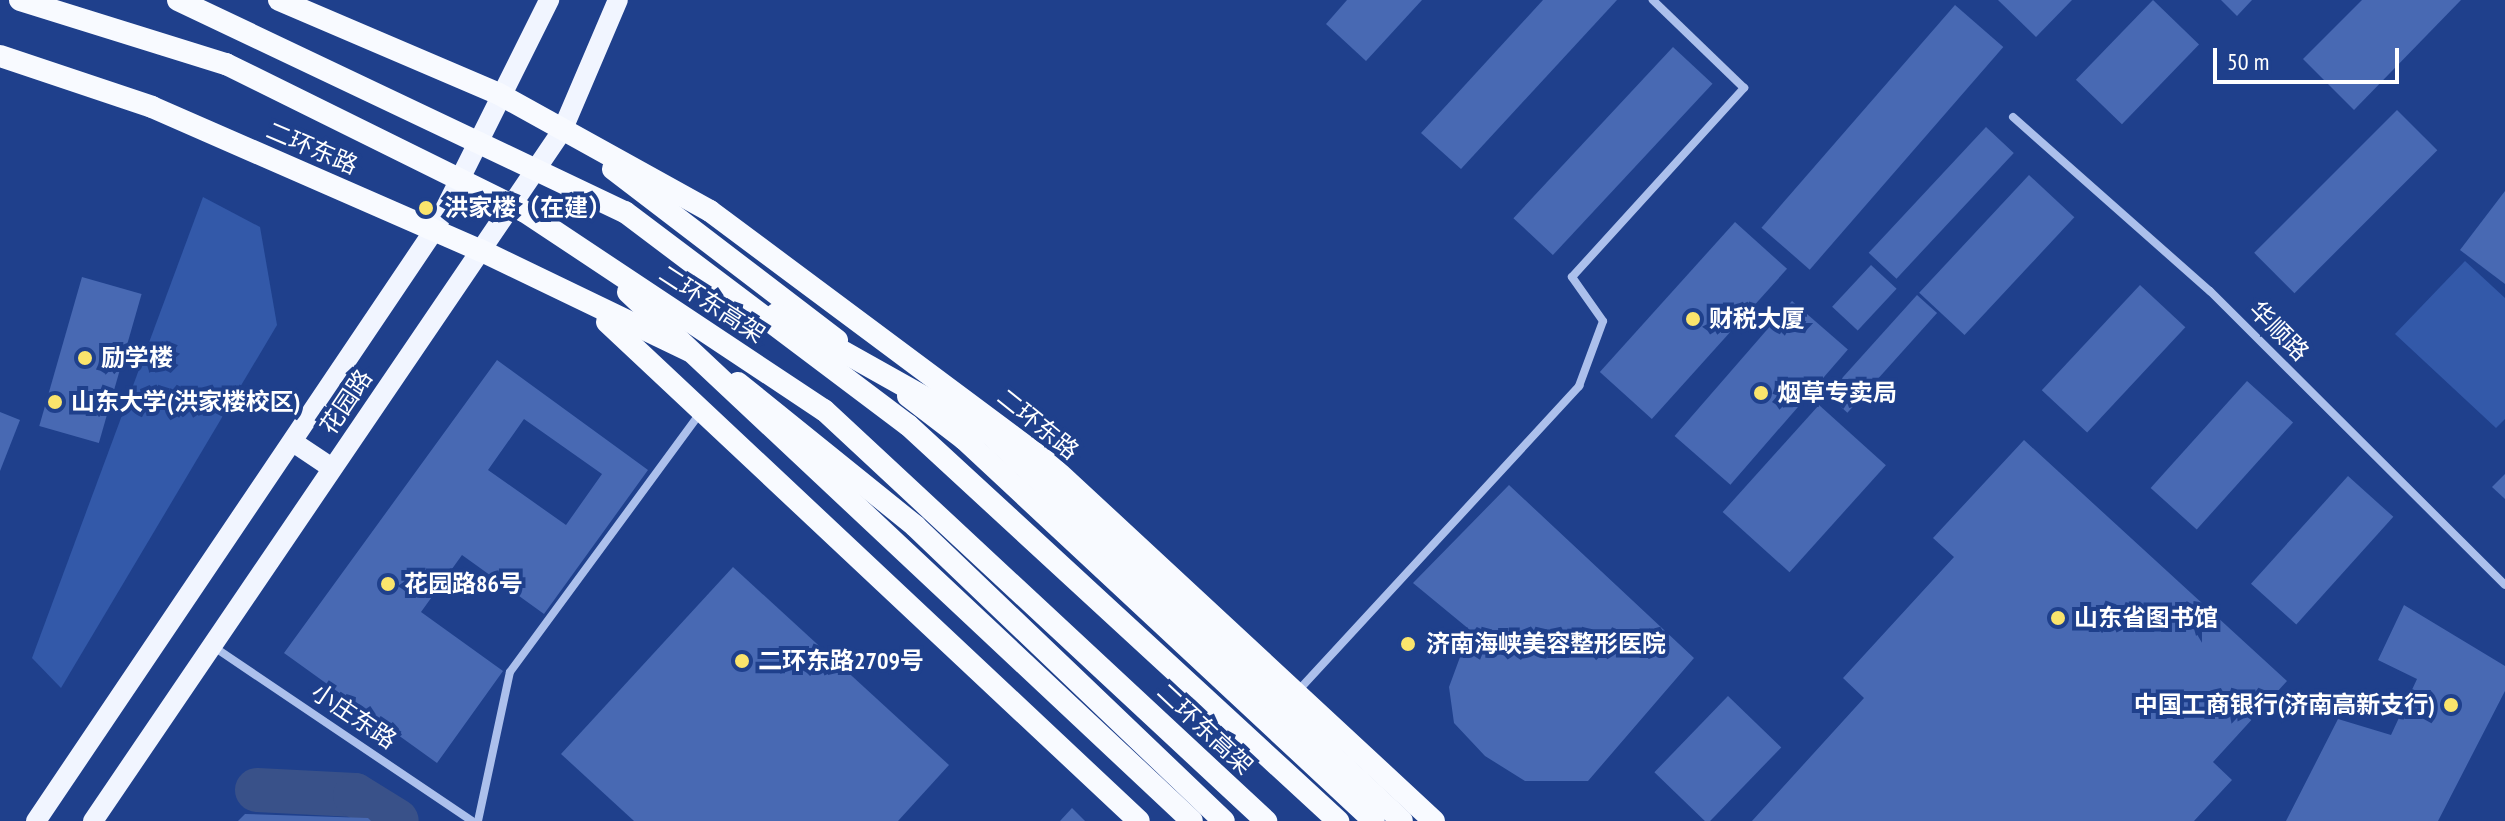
<!DOCTYPE html>
<html>
<head>
<meta charset="utf-8">
<style>
	body { margin:0 }
	#map { position:relative; width:2505px; height:821px; overflow:hidden; background:#1f408c; font-family:"PT Sans Narrow","Noto Sans SC",sans-serif }
	div>[style] { position:absolute }
	[style*='--x'] { left:calc(var(--x)*1px); top:calc(var(--y)*1px); width:calc(var(--w)*1px); rotate:calc(var(--a)*1deg) }
	.green>* { inset:0; background:#3359a9 }
	.river>* { height:44px; margin:-22px; padding:0 22px; transform-origin:22px; border-radius:22px; background:#395189 }
	.building>* { inset:0; background:#4869b3; transform-origin:0 0 }
	.minor>* { height:8px; margin:-4px; padding:0 4px; transform-origin:4px; border-radius:4px; background:#acc0ec }
	.primary>* { height:20px; margin:-10px; padding:0 10px; transform-origin:10px; border-radius:10px; background:#f1f5ff }
	.trunk>* { height:22px; margin:-11px; padding:0 11px; transform-origin:11px; border-radius:11px; background:#f8faff }
	.trunk-bridge>* { height:22px; margin:-11px; padding:0 11px; transform-origin:11px; border-radius:11px; background:#f8faff }
	.dots>* { width:22px; height:22px; translate:-50% -50%; box-sizing:border-box; border:4px solid #1f408c; border-radius:50% }
	span { translate:-50% -50%; white-space:nowrap; text-align:center; line-height:1.15; -webkit-text-stroke:8px #1f408c; paint-order:stroke }
	.street-label { font-size:24px; color:#fff }
	.poi-label { font-size:24px; color:#fff; font-weight:700 }
	.left { translate:0 -50%; text-align:left }
	.right { translate:-100% -50%; text-align:right }
	.scale { position:absolute; left:2213px; top:48px; width:186px; height:36px; box-sizing:border-box; border:4px solid #fff; border-top:0; padding-left:10px; font-size:24px; line-height:28px; white-space:nowrap; color:#fff; -webkit-text-stroke:6px #1f408c; paint-order:stroke }
</style>
</head>
<body>
<div id="map">
	<div class="green">
		<div style="clip-path:polygon(203px 197px,260px 227px,277px 325px,61px 688px,32px 658px)"></div>
		<div style="clip-path:polygon(2465px 261px,2505px 298px,2505px 419px,2496px 428px,2395px 334px)"></div>
	</div>
	<div class="river">
		<div style="--x:257;--y:790;--w:98;--a:2.9"></div>
		<div style="--x:355;--y:795;--w:49;--a:31.8"></div>
	</div>
	<div class="building">
		<div style="clip-path:polygon(1347px 0,1422px 0,1366px 61px,1326px 24px)"></div>
		<div style="clip-path:polygon(1543px 0,1617px 0,1461px 169px,1421px 133px)"></div>
		<div style="clip-path:polygon(1998px 0,2072px 0,2036px 37px)"></div>
		<div style="left:2153px;top:0;width:64px;height:111px;rotate:44deg"></div>
		<div style="clip-path:polygon(2221px 0,2252px 0,2237px 16px)"></div>
		<div style="clip-path:polygon(2362px 0,2461px 0,2354px 110px,2303px 59px)"></div>
		<div style="left:1955px;top:5px;width:64px;height:295px;rotate:41deg"></div>
		<div style="left:1673px;top:47px;width:54px;height:234px;rotate:43deg"></div>
		<div style="left:2397px;top:110px;width:57px;height:202px;rotate:45deg"></div>
		<div style="left:1986px;top:127px;width:38px;height:172px;rotate:43deg"></div>
		<div style="left:2029px;top:175px;width:62px;height:161px;rotate:43deg"></div>
		<div style="clip-path:polygon(2505px 191px,2505px 284px,2460px 250px)"></div>
		<div style="left:1735px;top:222px;width:70px;height:202px;rotate:42deg"></div>
		<div style="left:1871px;top:265px;width:35px;height:57px;rotate:43deg"></div>
		<div style="left:82px;top:277px;width:62px;height:155px;rotate:16deg"></div>
		<div style="left:2140px;top:285px;width:62px;height:144px;rotate:43deg"></div>
		<div style="left:1917px;top:295px;width:27px;height:134px;rotate:42deg"></div>
		<div style="left:1792px;top:301px;width:74px;height:179px;rotate:41deg"></div>
		<div style="clip-path:polygon(evenodd,497px 360px,648px 470px,544px 614px,462px 555px,421px 612px,503px 671px,437px 763px,284px 653px,497px 360px,524px 419px,602px 474px,566px 525px,488px 470px,524px 419px)"></div>
		<div style="left:2247px;top:381px;width:62px;height:144px;rotate:42deg"></div>
		<div style="left:1819px;top:405px;width:90px;height:144px;rotate:42deg"></div>
		<div style="clip-path:polygon(0 412px,20px 420px,0 471px)"></div>
		<div style="clip-path:polygon(2024px 440px,2287px 681px,2213px 762px,2232px 780px,2194px 821px,1752px 821px,1864px 698px,1843px 678px,1954px 557px,1933px 538px)"></div>
		<div style="clip-path:polygon(2505px 474px,2505px 499px,2492px 487px)"></div>
		<div style="left:2348px;top:476px;width:61px;height:145px;rotate:42deg"></div>
		<div style="clip-path:polygon(1509px 485px,1694px 658px,1588px 781px,1525px 781px,1485px 756px,1454px 723px,1449px 687px,1470px 630px,1413px 583px)"></div>
		<div style="clip-path:polygon(733px 567px,949px 765px,898px 821px,634px 821px,561px 754px)"></div>
		<div style="clip-path:polygon(2404px 605px,2505px 666px,2505px 691px,2438px 821px,2286px 821px,2338px 719px,2391px 735px,2417px 679px,2378px 660px)"></div>
		<div style="left:1728px;top:696px;width:74px;height:106px;rotate:44deg"></div>
		<div style="clip-path:polygon(1072px 808px,1085px 821px,1060px 821px)"></div>
		<div style="clip-path:polygon(245px 814px,368px 818px,371px 821px,238px 821px)"></div>
	</div>
	<div class="minor">
		<div style="--x:2013;--y:117;--w:263;--a:41.5"></div>
		<div style="--x:2210;--y:291;--w:416;--a:44.9"></div>
		<div style="--x:214;--y:647;--w:311;--a:34"></div>
		<div style="--x:1296;--y:693;--w:418;--a:-47.3"></div>
		<div style="--x:1579;--y:386;--w:69;--a:-69.7"></div>
		<div style="--x:1603;--y:321;--w:54;--a:-125.2"></div>
		<div style="--x:1572;--y:277;--w:256;--a:-47.7"></div>
		<div style="--x:1744;--y:88;--w:127;--a:-136"></div>
		<div style="--x:478;--y:821;--w:152;--a:-77.9"></div>
		<div style="--x:510;--y:672;--w:323;--a:-53.7"></div>
	</div>
	<div class="primary">
		<div style="--x:293;--y:442;--w:47;--a:33.7"></div>
		<div style="--x:36;--y:821;--w:714;--a:-56.02"></div>
		<div style="--x:435;--y:229;--w:256;--a:-63.5"></div>
		<div style="--x:93;--y:821;--w:834;--a:-55.8"></div>
		<div style="--x:562;--y:131;--w:142;--a:-66.9"></div>
	</div>
	<div class="trunk">
		<div style="--x:279;--y:0;--w:239;--a:23.1"></div>
		<div style="--x:499;--y:94;--w:241;--a:29"></div>
		<div style="--x:710;--y:211;--w:423;--a:36.7"></div>
		<div style="--x:1049;--y:464;--w:525;--a:42.84"></div>
		<div style="--x:0;--y:56;--w:160;--a:18.5"></div>
		<div style="--x:152;--y:107;--w:358;--a:23.6"></div>
		<div style="--x:480;--y:250;--w:233;--a:25.7"></div>
		<div style="--x:613;--y:169;--w:282;--a:37.4"></div>
		<div style="--x:607;--y:322;--w:729;--a:43.17"></div>
		<div style="--x:738;--y:383;--w:228;--a:38.9"></div>
		<div style="--x:915;--y:526;--w:427;--a:43.7"></div>
		<div style="--x:908;--y:396;--w:71;--a:37.5"></div>
		<div style="--x:964;--y:439;--w:560;--a:42.98"></div>
	</div>
	<div class="trunk-bridge">
		<div style="--x:20;--y:0;--w:216;--a:17.3"></div>
		<div style="--x:226;--y:64;--w:332;--a:26.3"></div>
		<div style="--x:524;--y:211;--w:360;--a:33.6"></div>
		<div style="--x:824;--y:410;--w:604;--a:42.92"></div>
		<div style="--x:178;--y:0;--w:495;--a:25.4"></div>
		<div style="--x:625;--y:212;--w:354;--a:37"></div>
		<div style="--x:908;--y:425;--w:585;--a:42.64"></div>
		<div style="--x:628;--y:292;--w:773;--a:43.17"></div>
		<div style="--x:776;--y:314;--w:245;--a:29.3"></div>
		<div style="--x:990;--y:434;--w:565;--a:43.21"></div>
	</div>
	<div class="dots">
		<div style="left:426px;top:208px;background:#fae46c"></div>
		<div style="left:1693px;top:319px;background:#fae46c"></div>
		<div style="left:85px;top:358px;background:#fae46c"></div>
		<div style="left:1761px;top:393px;background:#fae46c"></div>
		<div style="left:55px;top:402px;background:#fae46c"></div>
		<div style="left:388px;top:584px;background:#fae46c"></div>
		<div style="left:2058px;top:618px;background:#fae46c"></div>
		<div style="left:1408px;top:644px;background:#fae46c"></div>
		<div style="left:742px;top:661px;background:#fae46c"></div>
		<div style="left:2451px;top:705px;background:#fae46c"></div>
	</div>
	<div class="street-label">
		<span style="left:312px;top:148px;rotate:23deg">二环东路</span>
		<span style="left:712px;top:304px;rotate:33deg">二环东高架</span>
		<span style="left:2279px;top:331px;rotate:45deg">华顺路</span>
		<span style="left:346px;top:402px;rotate:-56deg">花园路</span>
		<span style="left:1038px;top:424px;rotate:39deg">二环东路</span>
		<span style="left:354px;top:716px;rotate:34deg">小庄东路</span>
		<span style="left:1205px;top:729px;rotate:43deg">二环东高架</span>
	</div>
	<div class="poi-label">
		<span class="left" style="left:444px;top:208px">洪家楼（在建）</span>
		<span class="left" style="left:1709px;top:319px">财税大厦</span>
		<span class="left" style="left:101px;top:358px">励学楼</span>
		<span class="left" style="left:1777px;top:393px">烟草专卖局</span>
		<span class="left" style="left:71px;top:402px">山东大学(洪家楼校区)</span>
		<span class="left" style="left:404px;top:584px">花园路86号</span>
		<span class="left" style="left:2074px;top:618px">山东省图书馆</span>
		<span class="left" style="left:1426px;top:644px">济南海峡美容整形医院</span>
		<span class="left" style="left:758px;top:661px">二环东路2709号</span>
		<span class="right" style="left:2435px;top:705px">中国工商银行(济南高新支行)</span>
	</div>
	<div class="scale">50 m</div>
</div>
</body>
</html>
